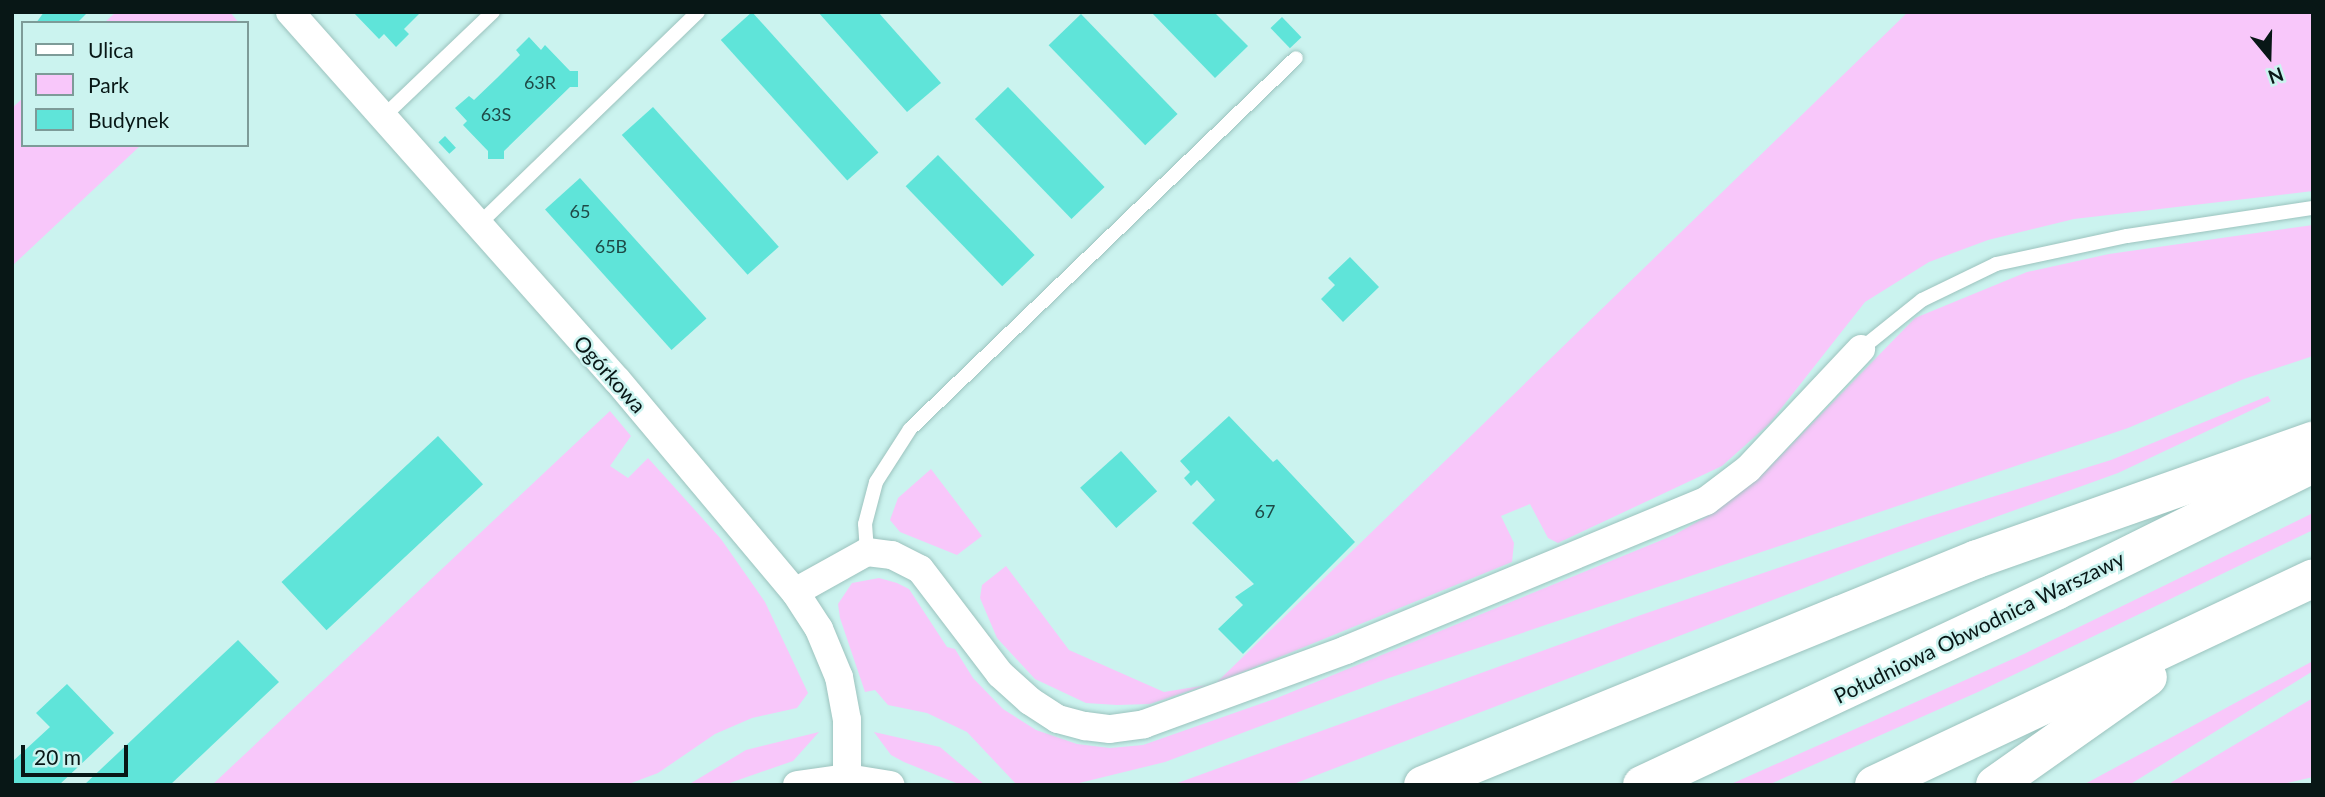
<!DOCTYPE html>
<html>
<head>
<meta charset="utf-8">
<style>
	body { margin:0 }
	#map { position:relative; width:2325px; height:797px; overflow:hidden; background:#cbf3ef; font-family:Lato,sans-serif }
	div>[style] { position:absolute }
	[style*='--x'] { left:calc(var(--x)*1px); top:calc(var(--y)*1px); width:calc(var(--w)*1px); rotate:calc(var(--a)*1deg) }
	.green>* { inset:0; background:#f8c7fa }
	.building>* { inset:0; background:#5fe4d9; transform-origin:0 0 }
	.roads { filter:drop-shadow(0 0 2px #9cc3be) drop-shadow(0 0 2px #9cc3be) }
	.lane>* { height:14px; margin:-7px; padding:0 7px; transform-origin:7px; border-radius:7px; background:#fff }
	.street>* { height:28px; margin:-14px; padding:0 14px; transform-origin:14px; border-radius:14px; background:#fff }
	.highway>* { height:38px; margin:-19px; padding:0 19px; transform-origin:19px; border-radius:19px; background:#fff }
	span { translate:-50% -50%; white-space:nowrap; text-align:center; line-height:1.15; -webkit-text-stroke:5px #cbf3ef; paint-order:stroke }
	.number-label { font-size:18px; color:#1e4a47 }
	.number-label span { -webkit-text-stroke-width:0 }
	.street-label { font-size:21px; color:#081716 }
	.frame { position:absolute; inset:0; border:14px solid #081716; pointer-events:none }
	.legend { position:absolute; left:21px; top:21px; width:228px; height:126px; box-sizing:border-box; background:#cbf3ef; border:2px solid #7d9b98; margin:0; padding:9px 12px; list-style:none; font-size:21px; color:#081716 }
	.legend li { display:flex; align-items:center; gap:14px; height:35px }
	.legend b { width:35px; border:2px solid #7d9b98 }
	.north { position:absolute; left:2234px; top:21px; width:70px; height:70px; -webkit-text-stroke:5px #cbf3ef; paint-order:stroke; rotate:161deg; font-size:19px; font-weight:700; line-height:28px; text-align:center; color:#081716 }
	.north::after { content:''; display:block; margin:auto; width:24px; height:32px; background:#081716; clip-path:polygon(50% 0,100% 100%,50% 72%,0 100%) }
	.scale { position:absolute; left:21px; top:745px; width:107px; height:32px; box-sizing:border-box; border:4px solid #081716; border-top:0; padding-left:9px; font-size:21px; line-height:24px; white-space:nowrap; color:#081716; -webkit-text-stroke:5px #cbf3ef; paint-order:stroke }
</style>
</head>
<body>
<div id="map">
	<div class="green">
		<div style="clip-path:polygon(116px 12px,230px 12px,239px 23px,104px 23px)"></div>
		<div style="clip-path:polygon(1908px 12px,2313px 12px,2313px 191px,2074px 219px,1988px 240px,1929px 262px,1865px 302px,1769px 424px,1722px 466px,1558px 543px,1548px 538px,1530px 504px,1501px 516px,1514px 543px,1512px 562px,1216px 683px)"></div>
		<div style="clip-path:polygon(23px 98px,23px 145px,141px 145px,12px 266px,12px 108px)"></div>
		<div style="clip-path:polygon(2313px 225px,2313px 356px,2244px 379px,2128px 428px,1386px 679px,1165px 762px,1071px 785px,1017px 785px,967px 732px,927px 713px,888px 705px,875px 690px,865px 692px,840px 618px,838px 604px,852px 583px,879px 578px,897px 583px,909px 589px,947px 647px,955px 649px,973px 678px,1003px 709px,1036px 730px,1077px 744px,1110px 748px,1143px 745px,1277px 698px,1674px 535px,1711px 514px,1760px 477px,1915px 318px,2027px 272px,2109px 254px)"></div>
		<div style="clip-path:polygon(2268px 396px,2271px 401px,2118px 473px,1890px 555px,1291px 785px,1172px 785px,1641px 615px,1918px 520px,2111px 460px)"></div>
		<div style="clip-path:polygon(610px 411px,631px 436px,610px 466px,628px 478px,648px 458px,721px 539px,765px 602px,808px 693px,797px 708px,752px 718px,715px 734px,658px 773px,626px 785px,212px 785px)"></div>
		<div style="clip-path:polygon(931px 469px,982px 536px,957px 555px,900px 532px,890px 520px,898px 498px)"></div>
		<div style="clip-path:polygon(2313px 513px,2313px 530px,1978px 692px,1768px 785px,1729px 785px,2024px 654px)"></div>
		<div style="clip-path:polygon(1006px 566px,1069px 650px,1164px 692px,1207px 685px,1150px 704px,1117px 705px,1086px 703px,1035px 679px,997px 638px,980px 598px,982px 585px)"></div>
		<div style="clip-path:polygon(2313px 661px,2313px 671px,2129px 785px,2083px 785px)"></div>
		<div style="clip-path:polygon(2313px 698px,2313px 777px,2279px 785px,2167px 785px)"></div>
		<div style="clip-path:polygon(819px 732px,793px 761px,724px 785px,688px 785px,746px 750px)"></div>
		<div style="clip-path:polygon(874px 732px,940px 747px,985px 785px,961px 785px,904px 762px,891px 755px)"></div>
	</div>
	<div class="building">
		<div style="clip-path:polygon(44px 12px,88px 12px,77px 23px,36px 23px)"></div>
		<div style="clip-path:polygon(353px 12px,421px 12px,404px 29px,409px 34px,396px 47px,384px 34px,379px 39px)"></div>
		<div style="left:752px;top:12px;width:189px;height:42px;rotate:48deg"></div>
		<div style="clip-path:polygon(818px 12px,878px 12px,941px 83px,907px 112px)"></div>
		<div style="clip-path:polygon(1151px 12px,1214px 12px,1248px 46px,1215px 78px)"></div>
		<div style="left:1081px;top:14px;width:139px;height:45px;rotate:46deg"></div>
		<div style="left:1282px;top:17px;width:28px;height:16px;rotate:46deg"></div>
		<div style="clip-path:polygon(529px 37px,541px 50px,545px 45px,570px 71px,578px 71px,578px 87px,570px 87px,504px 151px,504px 159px,488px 159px,488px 151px,463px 125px,467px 121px,455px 108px,469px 96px,474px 100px,497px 78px,520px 55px,516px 50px)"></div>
		<div style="left:1008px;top:87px;width:139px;height:46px;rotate:46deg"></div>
		<div style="left:653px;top:107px;width:188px;height:42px;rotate:48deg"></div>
		<div style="left:445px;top:136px;width:16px;height:9px;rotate:47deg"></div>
		<div style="left:938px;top:155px;width:139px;height:45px;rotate:46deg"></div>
		<div style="left:580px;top:178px;width:189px;height:47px;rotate:48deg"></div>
		<div style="clip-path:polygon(1350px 257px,1379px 287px,1343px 322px,1321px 299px,1335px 285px,1328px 278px)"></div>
		<div style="clip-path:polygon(1229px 416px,1273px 462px,1277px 459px,1355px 542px,1243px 654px,1218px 629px,1243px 605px,1235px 597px,1254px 584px,1192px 523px,1215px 500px,1197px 480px,1191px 486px,1184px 478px,1190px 472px,1180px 461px)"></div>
		<div style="left:438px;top:436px;width:66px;height:214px;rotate:47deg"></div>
		<div style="left:1121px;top:451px;width:54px;height:55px;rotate:48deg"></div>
		<div style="clip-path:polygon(238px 640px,279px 682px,170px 785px,84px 785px)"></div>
		<div style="clip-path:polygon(67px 684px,114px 733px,59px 785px,12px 785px,12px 762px,50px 727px,36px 713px)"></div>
	</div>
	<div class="roads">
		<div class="lane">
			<div style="--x:383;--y:117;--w:152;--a:-43.7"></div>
			<div style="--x:477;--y:226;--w:308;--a:-44.1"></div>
			<div style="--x:1861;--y:349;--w:78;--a:-38.8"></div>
			<div style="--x:1922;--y:300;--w:82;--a:-25.9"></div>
			<div style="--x:1996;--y:264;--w:134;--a:-12.1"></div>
			<div style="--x:2127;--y:236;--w:188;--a:-8.6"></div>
			<div style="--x:867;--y:552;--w:28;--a:-94"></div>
			<div style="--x:865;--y:524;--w:43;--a:-75.3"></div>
			<div style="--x:876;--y:482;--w:63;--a:-57.3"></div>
			<div style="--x:910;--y:429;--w:535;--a:-43.86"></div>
		</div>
		<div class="street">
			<div style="--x:290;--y:12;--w:492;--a:48.4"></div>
			<div style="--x:617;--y:380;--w:277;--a:50"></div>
			<div style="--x:795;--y:592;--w:44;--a:57"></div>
			<div style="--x:819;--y:629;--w:52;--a:67.4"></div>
			<div style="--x:839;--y:677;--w:44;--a:79.5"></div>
			<div style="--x:847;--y:720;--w:58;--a:90"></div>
			<div style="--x:795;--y:592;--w:82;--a:-29.1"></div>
			<div style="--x:867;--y:552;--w:25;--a:7"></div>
			<div style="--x:892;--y:555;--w:31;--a:27"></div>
			<div style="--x:920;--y:569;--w:132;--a:52.7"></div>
			<div style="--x:1000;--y:674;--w:40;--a:42"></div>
			<div style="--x:1030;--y:701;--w:33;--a:33"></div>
			<div style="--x:1058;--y:719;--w:28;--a:15"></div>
			<div style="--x:1085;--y:726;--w:25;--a:7"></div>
			<div style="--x:1110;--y:729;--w:34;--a:-8"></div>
			<div style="--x:1144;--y:724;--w:215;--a:-20.1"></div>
			<div style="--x:1346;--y:650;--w:390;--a:-22.5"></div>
			<div style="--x:1706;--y:501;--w:53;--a:-37.3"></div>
			<div style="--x:1748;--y:469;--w:165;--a:-46.7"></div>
			<div style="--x:797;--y:785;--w:50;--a:-8"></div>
			<div style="--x:847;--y:778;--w:44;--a:9.2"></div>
		</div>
		<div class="highway">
			<div style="--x:1423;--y:785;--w:598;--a:-22.19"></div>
			<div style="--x:1977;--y:559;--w:356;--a:-19.4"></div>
			<div style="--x:1642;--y:785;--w:457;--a:-25.1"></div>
			<div style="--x:2056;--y:591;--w:287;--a:-26.3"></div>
			<div style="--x:1874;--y:785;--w:485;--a:-25.2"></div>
			<div style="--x:1995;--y:785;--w:187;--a:-35.2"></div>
		</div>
	</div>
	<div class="number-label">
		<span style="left:540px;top:82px">63R</span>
		<span style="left:496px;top:114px">63S</span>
		<span style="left:580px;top:211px">65</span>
		<span style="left:611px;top:246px">65B</span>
		<span style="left:1265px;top:511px">67</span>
	</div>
	<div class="street-label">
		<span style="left:610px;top:374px;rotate:48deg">Ogórkowa</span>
		<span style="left:1979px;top:627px;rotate:-26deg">Południowa Obwodnica Warszawy</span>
	</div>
	<div class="frame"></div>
	<ul class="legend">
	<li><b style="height:9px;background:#fff"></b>Ulica</li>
	<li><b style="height:19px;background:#f8c7fa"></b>Park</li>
	<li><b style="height:19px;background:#5fe4d9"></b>Budynek</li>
	</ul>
	<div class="north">N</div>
	<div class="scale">20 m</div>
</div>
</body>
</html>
